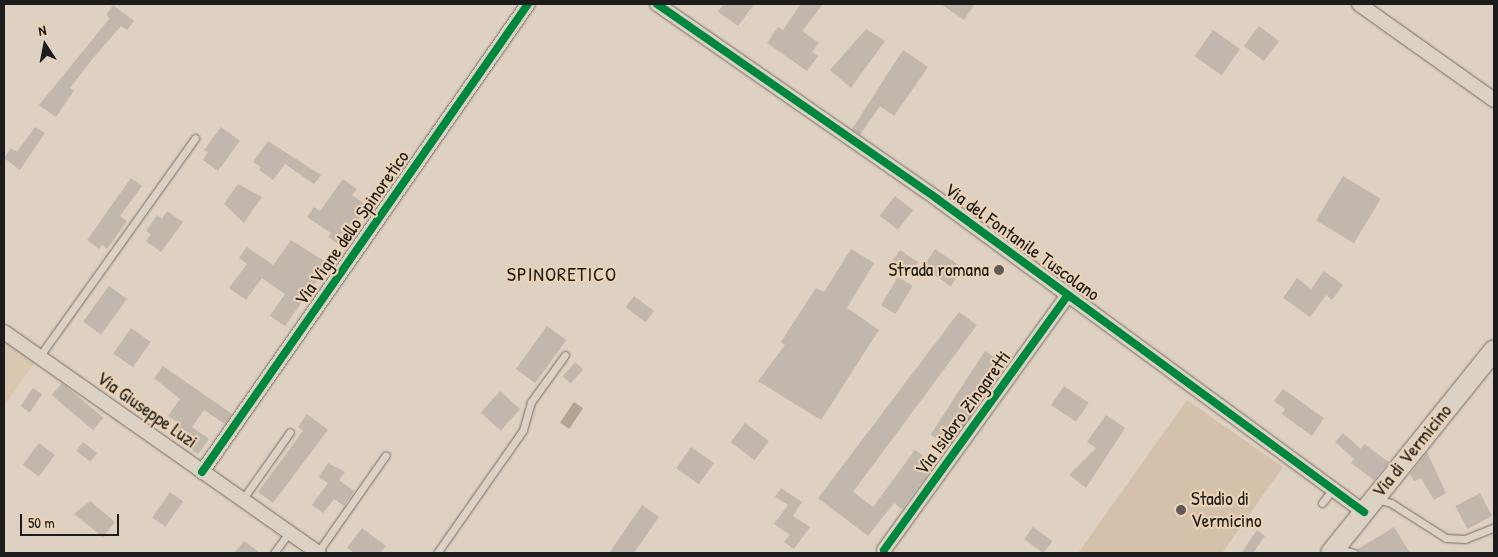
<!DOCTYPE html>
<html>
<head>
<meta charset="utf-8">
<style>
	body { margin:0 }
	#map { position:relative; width:1498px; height:557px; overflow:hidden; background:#dfd1c1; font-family:"Patrick Hand",sans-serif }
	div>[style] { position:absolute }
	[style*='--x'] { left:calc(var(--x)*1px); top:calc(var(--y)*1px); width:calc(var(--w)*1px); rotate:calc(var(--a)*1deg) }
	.built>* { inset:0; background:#d9c7b0 }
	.green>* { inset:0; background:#d3c1ac }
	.water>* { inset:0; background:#b3a391; transform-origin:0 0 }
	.building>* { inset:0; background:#c1b7ac; transform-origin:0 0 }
	.roads { filter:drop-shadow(0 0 1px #746d66) drop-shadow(0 0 1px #746d66) }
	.lane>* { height:7px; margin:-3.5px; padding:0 3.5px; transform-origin:3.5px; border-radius:3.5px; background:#dbd1c5 }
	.street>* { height:14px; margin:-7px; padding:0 7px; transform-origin:7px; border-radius:7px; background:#dbd1c5 }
	.secondary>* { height:20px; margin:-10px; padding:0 10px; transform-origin:10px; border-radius:10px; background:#dbd1c5 }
	.cycleway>* { height:8px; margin:-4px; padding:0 4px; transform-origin:4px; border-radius:4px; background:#00873e }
	.dots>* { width:14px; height:14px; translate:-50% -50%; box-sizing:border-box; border:2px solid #ecd2b4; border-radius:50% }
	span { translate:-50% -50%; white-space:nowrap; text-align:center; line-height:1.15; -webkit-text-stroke:4.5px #ecd2b4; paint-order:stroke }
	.street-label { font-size:19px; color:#1c1c1c }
	.poi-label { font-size:19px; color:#1c1c1c }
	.right { translate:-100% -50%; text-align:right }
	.left { translate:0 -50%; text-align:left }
	.neighbourhood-label { font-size:20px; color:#1c1c1c; letter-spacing:1px }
	.frame { position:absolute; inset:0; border:5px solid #1c1c1c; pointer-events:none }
	.north { position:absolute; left:20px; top:20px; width:50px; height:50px; -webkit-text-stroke:4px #ecd2b4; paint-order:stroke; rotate:349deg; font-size:14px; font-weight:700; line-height:20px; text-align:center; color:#1c1c1c }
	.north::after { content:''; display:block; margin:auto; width:18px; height:22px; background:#1c1c1c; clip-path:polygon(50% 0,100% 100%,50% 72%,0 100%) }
	.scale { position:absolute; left:20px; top:514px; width:99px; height:22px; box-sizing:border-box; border:2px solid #1c1c1c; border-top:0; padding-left:6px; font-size:15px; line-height:18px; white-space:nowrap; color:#1c1c1c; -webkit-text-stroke:4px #ecd2b4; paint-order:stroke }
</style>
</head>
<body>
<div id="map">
	<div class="built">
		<div style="clip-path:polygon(4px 332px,39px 357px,4px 406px)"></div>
	</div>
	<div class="green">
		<div style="clip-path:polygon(1187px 400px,1283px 467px,1222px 553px,1078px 553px)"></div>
	</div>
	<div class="water">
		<div style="left:574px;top:402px;width:11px;height:25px;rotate:34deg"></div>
	</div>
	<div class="building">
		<div style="clip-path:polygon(723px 4px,754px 4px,738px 26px,718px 12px)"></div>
		<div style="clip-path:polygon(801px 4px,823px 4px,802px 31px,819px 43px,812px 52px,818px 56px,807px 71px,767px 43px,778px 27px,783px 30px)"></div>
		<div style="clip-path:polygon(941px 4px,975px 4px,964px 20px)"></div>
		<div style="clip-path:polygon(113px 5px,134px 21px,127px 30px,121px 26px,94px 57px,70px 88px,74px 91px,56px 117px,39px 105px,110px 18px,106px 15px)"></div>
		<div style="left:1259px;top:26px;width:25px;height:25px;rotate:37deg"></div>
		<div style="clip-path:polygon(866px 29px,885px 41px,851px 88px,830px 70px)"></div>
		<div style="left:1213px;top:30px;width:33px;height:32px;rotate:35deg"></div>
		<div style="clip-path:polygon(903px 50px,928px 67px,894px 116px,880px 106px,860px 135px,852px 129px)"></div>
		<div style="clip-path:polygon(35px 127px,45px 133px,20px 170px,4px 158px,11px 148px,17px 152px)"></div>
		<div style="clip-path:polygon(221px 127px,240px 141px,218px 171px,203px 160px,208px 152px,204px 150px)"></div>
		<div style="clip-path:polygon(268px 141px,321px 175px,314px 184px,285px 164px,273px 180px,259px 170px,261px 167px,253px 162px)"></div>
		<div style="left:1343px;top:176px;width:44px;height:52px;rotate:31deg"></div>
		<div style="clip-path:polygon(131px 178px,142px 186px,120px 216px,127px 221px,107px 249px,102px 245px,99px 249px,87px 240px)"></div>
		<div style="clip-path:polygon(343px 179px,357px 189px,352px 195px,368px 206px,339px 245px,328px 237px,331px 233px,307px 217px,314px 207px,320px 211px)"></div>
		<div style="clip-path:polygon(238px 184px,262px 197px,244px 223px,224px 204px)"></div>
		<div style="left:895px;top:196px;width:23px;height:25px;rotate:38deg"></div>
		<div style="clip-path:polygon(167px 211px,183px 222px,161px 252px,146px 241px,151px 234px,146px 231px,157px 215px,162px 219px)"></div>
		<div style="clip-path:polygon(291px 240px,329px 264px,285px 326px,270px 316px,285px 294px,262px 278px,246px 300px,229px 288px,247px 264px,239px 258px,247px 247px,273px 265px)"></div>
		<div style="clip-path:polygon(851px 249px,874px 263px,847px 308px,879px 330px,821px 420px,758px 381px,785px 345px,781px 342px,816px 288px,824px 292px)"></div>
		<div style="left:935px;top:249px;width:34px;height:22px;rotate:34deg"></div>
		<div style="left:900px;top:250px;width:22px;height:16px;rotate:34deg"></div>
		<div style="clip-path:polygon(1324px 271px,1343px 285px,1332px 300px,1326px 295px,1310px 317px,1283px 298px,1297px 278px,1311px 289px)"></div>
		<div style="left:898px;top:277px;width:17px;height:33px;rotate:31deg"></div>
		<div style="left:109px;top:286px;width:22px;height:44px;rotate:36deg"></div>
		<div style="left:634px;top:296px;width:25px;height:14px;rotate:37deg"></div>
		<div style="clip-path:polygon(959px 312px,977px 325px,853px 492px,873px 507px,915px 450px,935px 464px,902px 509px,894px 503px,868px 536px,818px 498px)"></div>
		<div style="left:547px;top:326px;width:24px;height:53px;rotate:36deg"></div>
		<div style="left:131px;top:328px;width:24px;height:31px;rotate:35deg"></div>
		<div style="left:985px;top:351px;width:24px;height:100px;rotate:33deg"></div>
		<div style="left:575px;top:362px;width:11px;height:19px;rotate:41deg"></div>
		<div style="clip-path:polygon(163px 366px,232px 414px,225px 424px,204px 410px,192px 427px,209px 439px,198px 454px,171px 435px,179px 423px,168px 416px,180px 399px,154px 378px)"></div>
		<div style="left:62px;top:383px;width:54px;height:16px;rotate:40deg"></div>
		<div style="left:1064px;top:386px;width:30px;height:23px;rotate:34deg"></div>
		<div style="left:33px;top:388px;width:11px;height:22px;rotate:34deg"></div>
		<div style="clip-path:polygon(1283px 389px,1324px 418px,1312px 436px,1282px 414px,1285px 409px,1274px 401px)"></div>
		<div style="left:500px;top:391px;width:27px;height:29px;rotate:42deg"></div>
		<div style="clip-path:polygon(307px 414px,328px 430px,273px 503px,258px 492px,303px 431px,298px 427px)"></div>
		<div style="clip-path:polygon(1106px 415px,1125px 428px,1086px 488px,1069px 475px,1096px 448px,1087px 442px)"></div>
		<div style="left:745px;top:423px;width:30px;height:24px;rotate:37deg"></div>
		<div style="clip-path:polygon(1343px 433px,1361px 449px,1364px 444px,1389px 462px,1374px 480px,1351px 463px,1354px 459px,1335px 442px)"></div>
		<div style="left:83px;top:442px;width:18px;height:11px;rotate:38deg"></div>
		<div style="left:39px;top:443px;width:20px;height:27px;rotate:37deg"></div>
		<div style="left:691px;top:447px;width:28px;height:26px;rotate:35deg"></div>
		<div style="clip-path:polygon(1427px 452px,1446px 493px,1434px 500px,1421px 478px,1414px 481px,1410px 474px)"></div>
		<div style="clip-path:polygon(328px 463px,345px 472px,339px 480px,354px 491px,344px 506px,334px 499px,323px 513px,312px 505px,328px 483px,319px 477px)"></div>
		<div style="clip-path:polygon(781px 488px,802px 502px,793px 516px,810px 527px,794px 549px,784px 542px,790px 535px,774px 524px,788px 505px,775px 497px)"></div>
		<div style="left:170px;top:492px;width:16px;height:31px;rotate:35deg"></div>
		<div style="left:1480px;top:493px;width:26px;height:28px;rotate:62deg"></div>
		<div style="clip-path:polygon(90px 501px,115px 522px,103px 537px,74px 514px)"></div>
		<div style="clip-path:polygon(642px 505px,659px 517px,634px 553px,609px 553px)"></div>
		<div style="left:1033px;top:527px;width:24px;height:15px;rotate:36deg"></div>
		<div style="clip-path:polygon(1394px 527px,1410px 553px,1359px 553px,1358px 549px)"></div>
		<div style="clip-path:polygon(362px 528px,386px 546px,380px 553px,355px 553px,347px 548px)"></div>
		<div style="clip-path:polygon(1257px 530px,1265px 536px,1253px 553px,1241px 553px)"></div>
		<div style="clip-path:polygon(244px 541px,260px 553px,234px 553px)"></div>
	</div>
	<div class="roads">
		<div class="lane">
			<div style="--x:39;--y:357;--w:269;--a:-54.5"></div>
			<div style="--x:1377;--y:499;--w:15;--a:16"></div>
			<div style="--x:1391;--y:503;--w:65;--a:32.5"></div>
			<div style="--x:1446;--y:538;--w:19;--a:3"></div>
			<div style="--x:1465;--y:539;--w:31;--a:-22"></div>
			<div style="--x:242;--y:500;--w:83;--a:-54.8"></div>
			<div style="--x:1322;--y:503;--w:18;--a:-52"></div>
			<div style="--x:1343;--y:550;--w:11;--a:15"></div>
			<div style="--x:318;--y:552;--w:118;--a:-55"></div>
			<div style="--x:274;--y:553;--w:26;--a:-54"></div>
			<div style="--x:437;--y:553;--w:150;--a:-55"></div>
			<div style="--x:523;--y:430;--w:29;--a:-74"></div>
			<div style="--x:531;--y:402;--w:58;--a:-54.1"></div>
		</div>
		<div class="street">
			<div style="--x:657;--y:4;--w:340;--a:34.8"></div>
			<div style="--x:936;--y:198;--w:531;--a:36.27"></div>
			<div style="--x:1359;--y:4;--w:166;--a:35.4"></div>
			<div style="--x:4;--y:332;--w:385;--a:35.1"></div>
			<div style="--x:202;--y:472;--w:570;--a:-55.14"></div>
			<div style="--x:884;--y:550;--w:314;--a:-54.2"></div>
		</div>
		<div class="secondary">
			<div style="--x:1331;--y:553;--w:260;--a:-51.2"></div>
		</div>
	</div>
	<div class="cycleway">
		<div style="--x:657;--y:4;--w:340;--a:34.8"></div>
		<div style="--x:936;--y:198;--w:531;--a:36.27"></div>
		<div style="--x:202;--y:472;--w:570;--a:-55.14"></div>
		<div style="--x:884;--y:550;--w:314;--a:-54.2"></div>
	</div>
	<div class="dots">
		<div style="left:999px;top:270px;background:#605b56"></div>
		<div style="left:1181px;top:510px;background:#605b56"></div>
	</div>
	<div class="street-label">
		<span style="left:352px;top:228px;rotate:-55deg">Via Vigne dello Spinoretico</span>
		<span style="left:1022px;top:242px;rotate:36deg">Via del Fontanile Tuscolano</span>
		<span style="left:147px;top:410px;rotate:35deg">Via Giuseppe Luzi</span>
		<span style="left:963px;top:413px;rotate:-54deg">Via Isidoro Zingaretti</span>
		<span style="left:1412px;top:451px;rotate:-51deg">Via di Vermicino</span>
	</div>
	<div class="poi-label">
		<span class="right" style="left:989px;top:270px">Strada romana</span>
		<span class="left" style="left:1191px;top:510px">Stadio di<br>Vermicino</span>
	</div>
	<div class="neighbourhood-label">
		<span style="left:562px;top:273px">SPINORETICO</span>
	</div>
	<div class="frame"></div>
	<div class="north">N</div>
	<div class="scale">50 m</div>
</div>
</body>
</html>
